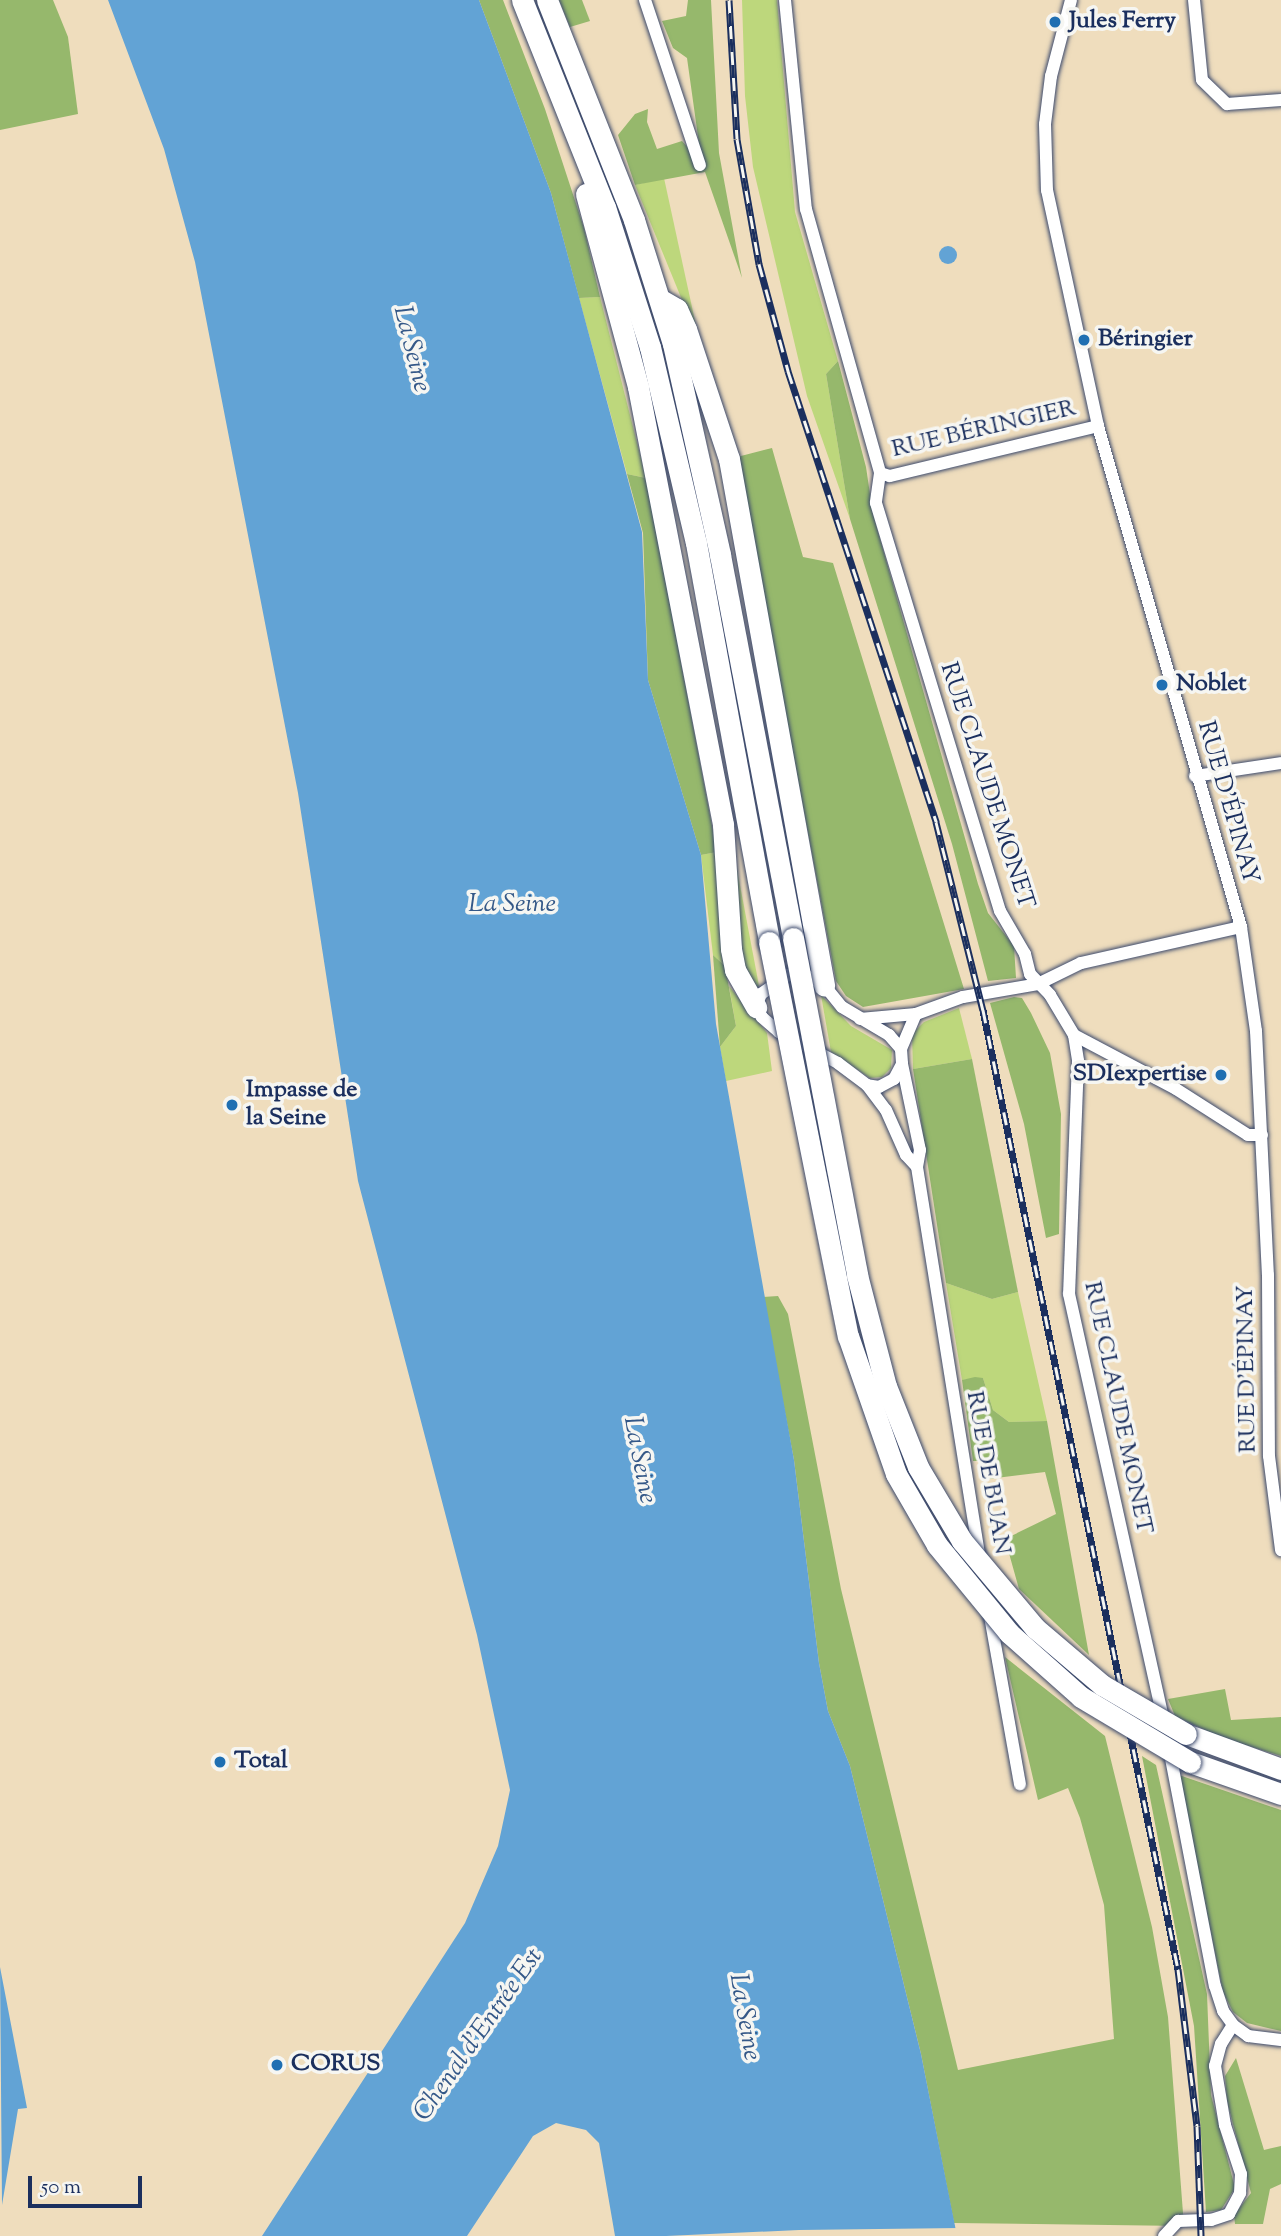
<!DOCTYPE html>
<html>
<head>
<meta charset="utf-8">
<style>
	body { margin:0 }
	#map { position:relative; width:1281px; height:2236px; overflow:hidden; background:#efddbd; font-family:"Sorts Mill Goudy",serif }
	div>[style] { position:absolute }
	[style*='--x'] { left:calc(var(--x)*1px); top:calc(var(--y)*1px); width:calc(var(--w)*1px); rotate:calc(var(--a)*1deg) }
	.green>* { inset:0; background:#bdd77c }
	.forest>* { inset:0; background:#96b86c }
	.water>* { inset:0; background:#62a3d5 }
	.round { border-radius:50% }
	.pier>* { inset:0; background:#efddbd }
	.roads { filter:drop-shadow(0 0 2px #3b496c) drop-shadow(0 0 2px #3b496c) }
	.street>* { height:12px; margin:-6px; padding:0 6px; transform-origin:6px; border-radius:6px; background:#fff }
	.primary>* { height:21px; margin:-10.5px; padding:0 10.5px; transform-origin:10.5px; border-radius:10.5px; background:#fff }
	.rail>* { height:7px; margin-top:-3.5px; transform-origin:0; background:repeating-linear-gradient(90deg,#f6f6f2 0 13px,#1b2f5e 0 26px); box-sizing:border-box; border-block:2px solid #1b2f5e }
	.bridges { filter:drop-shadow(0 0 2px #3b496c) drop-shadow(0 0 2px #3b496c) }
	.primary-bridge>* { height:21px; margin:-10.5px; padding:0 10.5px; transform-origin:10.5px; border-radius:10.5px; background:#fff }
	.dots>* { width:19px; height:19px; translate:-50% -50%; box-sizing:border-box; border:4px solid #f6f6f2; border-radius:50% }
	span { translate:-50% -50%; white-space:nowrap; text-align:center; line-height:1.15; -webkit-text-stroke:7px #f6f6f2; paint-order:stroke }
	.poi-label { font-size:24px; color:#1b2f5e; font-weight:700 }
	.left { translate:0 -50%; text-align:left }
	.right { translate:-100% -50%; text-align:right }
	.street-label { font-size:24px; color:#1b2f5e }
	.water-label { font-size:26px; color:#345888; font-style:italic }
	.scale { position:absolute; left:28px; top:2176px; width:114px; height:32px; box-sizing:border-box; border:4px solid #1b2f5e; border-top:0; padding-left:9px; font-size:21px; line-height:24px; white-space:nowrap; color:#1b2f5e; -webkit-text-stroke:5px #f6f6f2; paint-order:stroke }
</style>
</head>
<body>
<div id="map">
	<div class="green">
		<div style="clip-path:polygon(742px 0,777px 0,795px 212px,838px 361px,826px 374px,850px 519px,807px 396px,753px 167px,745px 96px)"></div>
		<div style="clip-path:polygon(664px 178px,700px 344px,635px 185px)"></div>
		<div style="clip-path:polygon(600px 297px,646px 478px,627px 474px,579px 298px)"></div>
		<div style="clip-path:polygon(733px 848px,759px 986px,752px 990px,742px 973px)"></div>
		<div style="clip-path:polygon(717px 852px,725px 966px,713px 955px,701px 855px)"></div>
		<div style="clip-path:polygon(729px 986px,767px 1033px,772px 1071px,726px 1081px,720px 1047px,736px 1026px)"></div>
		<div style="clip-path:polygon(821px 995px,851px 1026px,892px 1050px,891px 1068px,882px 1077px,870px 1078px,831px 1052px)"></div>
		<div style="clip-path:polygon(959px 1008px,972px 1059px,913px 1069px,912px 1034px,924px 1022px)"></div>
		<div style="clip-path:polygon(946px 1283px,992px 1299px,1018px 1292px,1047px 1421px,1009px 1422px,993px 1410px,983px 1378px,962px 1380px)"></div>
	</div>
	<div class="forest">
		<div style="clip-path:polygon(0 0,53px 0,68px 37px,78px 114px,0 130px)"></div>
		<div style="clip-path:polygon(479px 0,503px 0,545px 109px,584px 228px,600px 297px,579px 298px,551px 193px)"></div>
		<div style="clip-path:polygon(559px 0,582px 0,590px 21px,570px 27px)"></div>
		<div style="clip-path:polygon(688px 0,711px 0,719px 153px,742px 278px,705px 172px,635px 185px,618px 135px,635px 114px,648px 109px,647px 122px,657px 149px,682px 141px,690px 150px,700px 151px,687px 58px,673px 48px,662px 21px,686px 16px)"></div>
		<div style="clip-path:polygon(838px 361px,866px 467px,873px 514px,978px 884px,988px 913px,1014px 946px,1016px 978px,988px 981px,952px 844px,850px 519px,826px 374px)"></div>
		<div style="clip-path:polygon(772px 448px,803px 557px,833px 563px,964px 989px,863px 1007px,846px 996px,836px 981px,737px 457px)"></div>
		<div style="clip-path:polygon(627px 474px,646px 478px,717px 852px,701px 855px,648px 680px,643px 533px)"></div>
		<div style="clip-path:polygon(713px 955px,725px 966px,736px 1026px,720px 1047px)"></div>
		<div style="clip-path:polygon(1014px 997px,1022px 998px,1031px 1013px,1050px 1053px,1061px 1114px,1059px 1234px,1046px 1238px,1024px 1124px,990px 1003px)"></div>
		<div style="clip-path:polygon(972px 1059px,1018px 1292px,992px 1299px,946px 1283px,913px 1069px)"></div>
		<div style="clip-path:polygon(778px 1296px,788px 1314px,841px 1589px,958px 2070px,1114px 2039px,1104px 1905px,1080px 1818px,1068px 1788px,1038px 1800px,1005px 1657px,1105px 1736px,1152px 1927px,1168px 2017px,1184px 2226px,954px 2223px,921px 2054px,850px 1766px,828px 1711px,819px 1663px,794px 1460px,763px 1297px)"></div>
		<div style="clip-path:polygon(975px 1377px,983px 1378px,993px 1410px,1009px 1422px,1047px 1421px,1089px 1655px,1019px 1589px,1005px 1539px,1056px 1514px,1045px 1472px,988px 1479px,982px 1461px,973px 1461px,962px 1380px)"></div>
		<div style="clip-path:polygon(1225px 1689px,1231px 1720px,1281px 1717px,1281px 1756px,1220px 1737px,1175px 1716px,1168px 1699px)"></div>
		<div style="clip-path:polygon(1142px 1756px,1156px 1765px,1207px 1994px,1211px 2095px,1235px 2188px,1221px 2210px,1206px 2212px,1194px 2026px)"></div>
		<div style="clip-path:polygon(1179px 1775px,1281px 1810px,1281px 2031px,1247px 2023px,1233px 2012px,1223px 1992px)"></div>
		<div style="clip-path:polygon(1236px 2058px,1264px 2150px,1281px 2146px,1281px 2184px,1270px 2189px,1263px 2224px,1235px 2224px,1234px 2215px,1251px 2193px,1227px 2101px,1225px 2076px)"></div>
	</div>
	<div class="water">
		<div style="clip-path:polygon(108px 0,479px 0,551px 193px,642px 532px,648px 680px,701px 855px,716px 1024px,794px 1460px,819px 1663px,828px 1711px,850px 1766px,921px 2054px,957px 2236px,615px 2236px,599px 2143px,586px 2130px,556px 2123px,533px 2136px,467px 2236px,262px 2236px,465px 1923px,498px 1846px,510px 1790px,477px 1635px,358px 1181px,298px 793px,195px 262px,164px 149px)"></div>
		<div class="round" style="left:939px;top:246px;width:18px;height:18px"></div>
		<div style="clip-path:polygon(0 1967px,27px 2108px,18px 2109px,2px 2205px)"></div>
	</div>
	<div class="pier">
		<div style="clip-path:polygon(959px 2228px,961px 2236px,666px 2236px,799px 2230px)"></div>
	</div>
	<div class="roads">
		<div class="street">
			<div style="--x:645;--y:0;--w:174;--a:71.6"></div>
			<div style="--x:785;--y:0;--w:210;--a:84.3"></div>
			<div style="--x:806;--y:209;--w:274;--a:74.3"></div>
			<div style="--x:880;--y:473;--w:30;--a:98"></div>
			<div style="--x:876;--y:503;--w:426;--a:73.1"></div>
			<div style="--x:1000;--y:911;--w:50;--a:59.8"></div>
			<div style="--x:1025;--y:954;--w:21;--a:76"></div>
			<div style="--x:1030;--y:974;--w:29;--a:46"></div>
			<div style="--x:1050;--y:995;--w:47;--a:59"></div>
			<div style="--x:1074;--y:1035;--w:26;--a:81"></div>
			<div style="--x:1078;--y:1061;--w:233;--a:92.2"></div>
			<div style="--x:1069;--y:1294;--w:439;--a:77.5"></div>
			<div style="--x:1071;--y:0;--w:79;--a:104.7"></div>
			<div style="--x:1051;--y:76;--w:48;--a:97.1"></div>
			<div style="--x:1045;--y:124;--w:66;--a:88.3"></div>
			<div style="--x:1047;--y:190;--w:241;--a:77.8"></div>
			<div style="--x:1098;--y:426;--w:521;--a:74.07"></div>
			<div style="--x:1241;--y:927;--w:105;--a:81.8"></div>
			<div style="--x:1256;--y:1031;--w:244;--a:87.2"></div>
			<div style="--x:1268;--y:1275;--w:181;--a:89.7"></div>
			<div style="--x:1269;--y:1456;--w:95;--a:82.7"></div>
			<div style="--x:1194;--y:0;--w:80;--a:84.3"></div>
			<div style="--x:1202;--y:80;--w:35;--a:44"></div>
			<div style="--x:1227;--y:104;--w:54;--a:-4.2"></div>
			<div style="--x:880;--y:473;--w:10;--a:17"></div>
			<div style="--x:890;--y:476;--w:214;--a:-13.5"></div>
			<div style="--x:1195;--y:776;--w:87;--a:-8.6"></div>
			<div style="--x:788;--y:975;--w:19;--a:3"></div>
			<div style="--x:807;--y:976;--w:19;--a:28"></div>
			<div style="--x:824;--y:985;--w:28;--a:51"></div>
			<div style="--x:842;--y:1007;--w:55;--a:30.8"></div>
			<div style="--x:889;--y:1035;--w:18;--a:49"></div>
			<div style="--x:901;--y:1049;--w:15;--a:86"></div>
			<div style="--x:902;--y:1064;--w:17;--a:118"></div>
			<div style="--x:894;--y:1079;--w:17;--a:152"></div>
			<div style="--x:879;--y:1087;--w:12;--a:-171"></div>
			<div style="--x:867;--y:1085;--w:36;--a:-143"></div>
			<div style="--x:838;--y:1063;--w:67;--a:-152.3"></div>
			<div style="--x:779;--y:1032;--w:23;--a:-139"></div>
			<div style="--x:762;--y:1017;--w:12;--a:-121"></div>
			<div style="--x:756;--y:1007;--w:14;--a:-69"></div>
			<div style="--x:761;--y:994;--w:33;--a:-35"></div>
			<div style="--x:860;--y:1019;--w:56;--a:-5.1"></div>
			<div style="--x:916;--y:1014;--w:50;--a:-19.9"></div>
			<div style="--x:963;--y:997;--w:76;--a:-9.8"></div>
			<div style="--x:1038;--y:984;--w:48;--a:-26"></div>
			<div style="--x:1081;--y:963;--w:164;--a:-12.7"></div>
			<div style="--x:1074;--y:1035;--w:115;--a:27.9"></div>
			<div style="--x:1176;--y:1089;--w:85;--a:32.6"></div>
			<div style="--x:1248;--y:1135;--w:14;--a:0"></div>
			<div style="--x:901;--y:1049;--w:38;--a:-67"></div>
			<div style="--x:902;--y:1064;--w:88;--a:78.2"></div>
			<div style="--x:920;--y:1150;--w:17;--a:100"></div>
			<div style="--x:917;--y:1167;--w:398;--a:80.9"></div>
			<div style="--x:867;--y:1085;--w:31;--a:53"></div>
			<div style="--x:886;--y:1110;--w:49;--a:66"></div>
			<div style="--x:906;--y:1155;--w:16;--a:47"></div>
			<div style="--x:990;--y:1616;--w:171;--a:79.9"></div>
			<div style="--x:1169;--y:1748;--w:242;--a:79.1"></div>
			<div style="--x:1215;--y:1986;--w:26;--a:72"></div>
			<div style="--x:1223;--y:2011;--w:17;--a:54"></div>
			<div style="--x:1164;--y:2236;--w:21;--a:-47"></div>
			<div style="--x:1178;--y:2221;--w:33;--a:-2"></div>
			<div style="--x:1211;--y:2220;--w:19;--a:-18"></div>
			<div style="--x:1229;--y:2214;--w:24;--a:-62"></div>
			<div style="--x:1240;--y:2193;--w:19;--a:-87"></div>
			<div style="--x:1241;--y:2174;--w:52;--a:-108.1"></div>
			<div style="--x:1225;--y:2125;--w:60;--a:-99.6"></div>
			<div style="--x:1215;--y:2066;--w:23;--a:-75"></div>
			<div style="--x:1221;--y:2044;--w:22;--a:-58"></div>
			<div style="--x:1233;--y:2025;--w:19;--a:36"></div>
			<div style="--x:1248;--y:2036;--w:33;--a:7"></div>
		</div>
		<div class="primary">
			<div style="--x:522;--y:0;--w:223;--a:68.2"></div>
			<div style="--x:605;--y:207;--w:147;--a:72.2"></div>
			<div style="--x:650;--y:347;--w:201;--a:76.8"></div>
			<div style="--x:696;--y:543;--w:406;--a:79.6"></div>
			<div style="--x:547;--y:0;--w:237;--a:68.4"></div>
			<div style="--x:634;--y:220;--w:130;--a:72.5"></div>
			<div style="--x:673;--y:344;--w:216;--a:77.4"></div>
			<div style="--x:720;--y:555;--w:390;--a:79.2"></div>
			<div style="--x:586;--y:194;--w:200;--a:74.9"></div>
			<div style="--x:638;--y:387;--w:446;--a:79"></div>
			<div style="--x:723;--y:825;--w:124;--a:86.3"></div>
			<div style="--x:731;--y:949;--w:21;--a:79"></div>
			<div style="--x:735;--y:970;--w:43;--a:60.4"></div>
			<div style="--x:663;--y:301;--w:16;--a:30"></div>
			<div style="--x:677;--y:309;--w:22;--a:66"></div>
			<div style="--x:686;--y:329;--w:137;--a:71.7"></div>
			<div style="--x:729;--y:459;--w:535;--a:79.76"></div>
			<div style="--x:1186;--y:1734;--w:101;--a:20.2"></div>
			<div style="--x:1190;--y:1762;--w:96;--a:19.4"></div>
		</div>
	</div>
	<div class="rail">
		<div style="--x:729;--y:0;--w:139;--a:86.7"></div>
		<div style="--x:737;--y:139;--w:127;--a:80"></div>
		<div style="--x:759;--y:264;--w:111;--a:74.8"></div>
		<div style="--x:788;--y:371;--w:475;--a:71.8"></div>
		<div style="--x:936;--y:822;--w:194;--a:76"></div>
		<div style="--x:983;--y:1010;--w:979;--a:78.51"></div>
		<div style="--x:1178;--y:1969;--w:158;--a:83.1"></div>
		<div style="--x:1197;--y:2126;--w:110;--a:87.9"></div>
	</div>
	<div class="bridges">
		<div class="primary-bridge">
			<div style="--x:793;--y:938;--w:343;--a:79.2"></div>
			<div style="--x:857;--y:1275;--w:115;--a:75.4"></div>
			<div style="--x:886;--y:1386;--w:87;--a:68.4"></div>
			<div style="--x:918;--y:1467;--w:86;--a:59.3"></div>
			<div style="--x:962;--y:1541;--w:114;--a:50"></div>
			<div style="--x:1035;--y:1628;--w:88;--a:40.4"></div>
			<div style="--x:1102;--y:1685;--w:97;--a:30.3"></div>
			<div style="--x:769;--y:942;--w:402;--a:78.7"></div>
			<div style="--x:848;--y:1336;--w:146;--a:70.8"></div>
			<div style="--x:896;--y:1474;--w:82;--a:60"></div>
			<div style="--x:937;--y:1545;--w:114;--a:50.7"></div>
			<div style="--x:1009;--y:1633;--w:96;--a:41.6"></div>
			<div style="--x:1081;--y:1697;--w:127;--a:30.8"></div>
		</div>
	</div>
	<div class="dots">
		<div style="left:1055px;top:22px;background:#1f6fb2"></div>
		<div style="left:1084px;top:340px;background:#1f6fb2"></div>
		<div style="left:1162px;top:685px;background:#1f6fb2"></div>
		<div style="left:1221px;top:1075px;background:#1f6fb2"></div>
		<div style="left:232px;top:1105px;background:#1f6fb2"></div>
		<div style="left:220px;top:1762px;background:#1f6fb2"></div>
		<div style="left:277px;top:2065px;background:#1f6fb2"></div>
	</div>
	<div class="poi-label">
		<span class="left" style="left:1069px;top:22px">Jules Ferry</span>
		<span class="left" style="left:1098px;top:340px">Béringier</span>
		<span class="left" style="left:1176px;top:685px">Noblet</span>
		<span class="right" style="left:1207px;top:1075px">SDIexpertise</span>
		<span class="left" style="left:246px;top:1105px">Impasse de<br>la Seine</span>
		<span class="left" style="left:234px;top:1762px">Total</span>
		<span class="left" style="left:291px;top:2065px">CORUS</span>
	</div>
	<div class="street-label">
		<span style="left:984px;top:430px;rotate:-13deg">RUE BÉRINGIER</span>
		<span style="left:986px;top:786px;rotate:72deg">RUE CLAUDE MONET</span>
		<span style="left:1227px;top:803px;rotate:74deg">RUE D'ÉPINAY</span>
		<span style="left:1248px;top:1369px;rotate:-91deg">RUE D'ÉPINAY</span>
		<span style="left:1117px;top:1408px;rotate:78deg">RUE CLAUDE MONET</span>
		<span style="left:987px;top:1473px;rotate:80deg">RUE DE BUAN</span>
	</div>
	<div class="water-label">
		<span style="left:411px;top:349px;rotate:76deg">La Seine</span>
		<span style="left:512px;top:905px">La Seine</span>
		<span style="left:639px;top:1460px;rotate:79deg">La Seine</span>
		<span style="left:744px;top:2017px;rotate:80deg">La Seine</span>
		<span style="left:479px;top:2035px;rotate:-55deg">Chenal d'Entrée Est</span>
	</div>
	<div class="scale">50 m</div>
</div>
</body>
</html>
